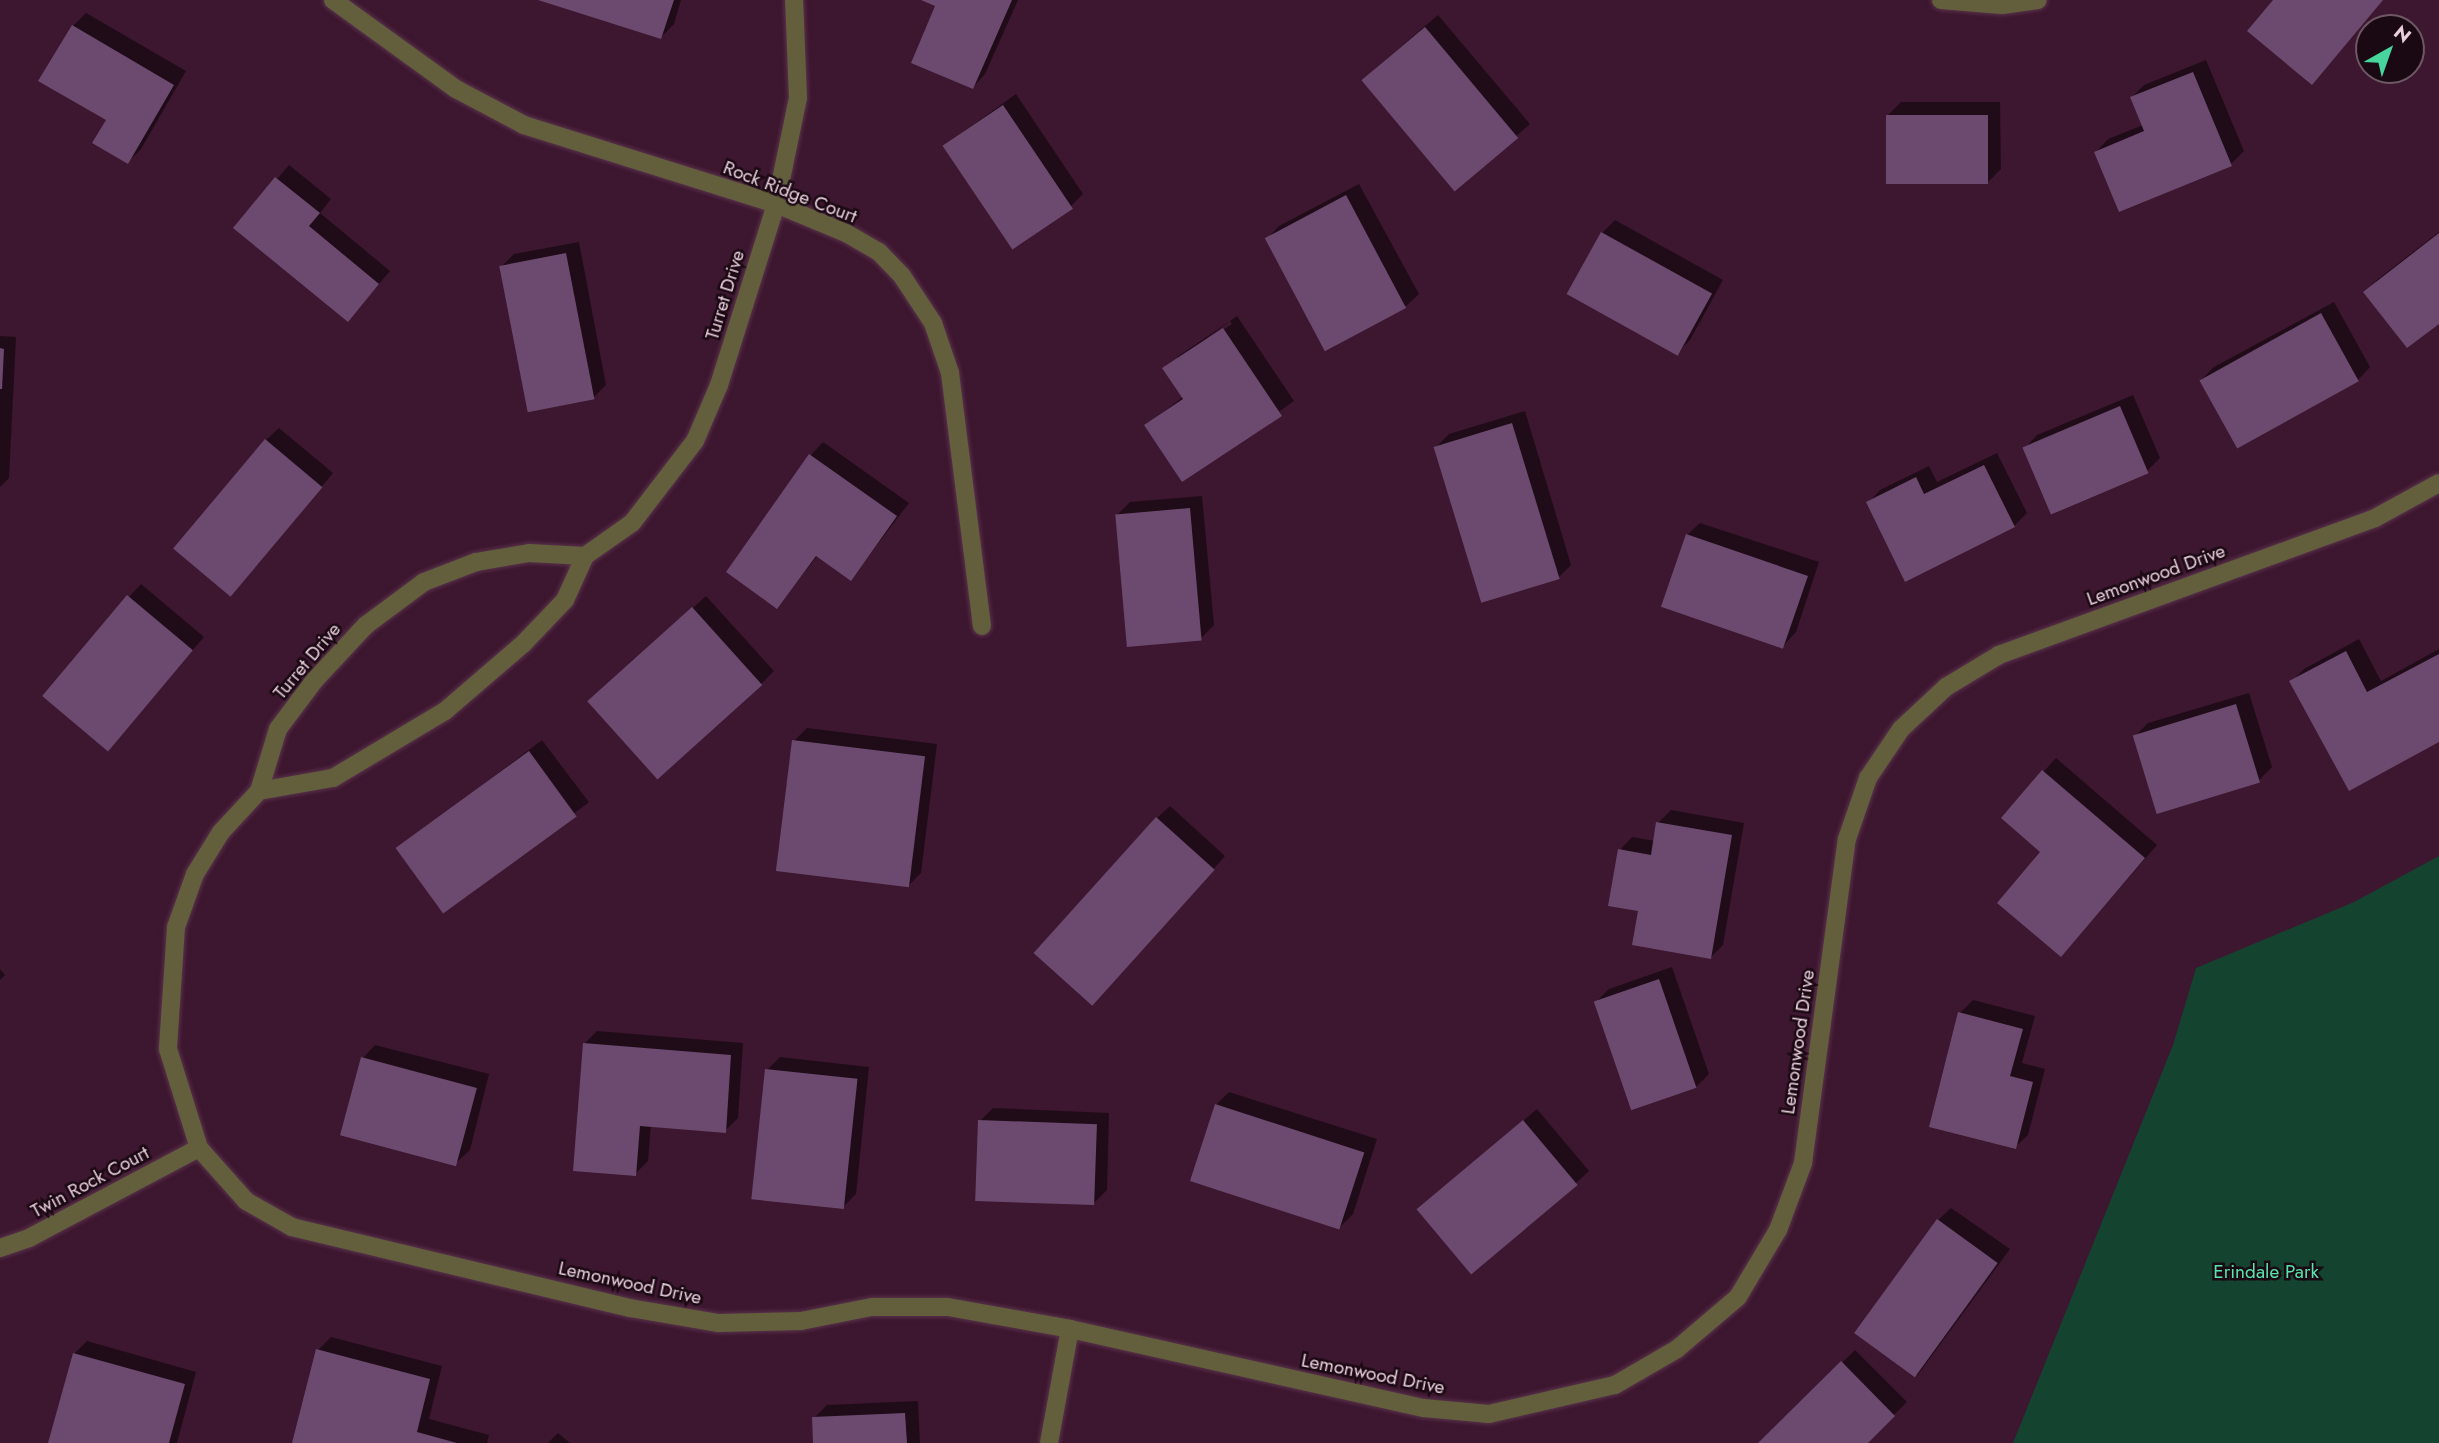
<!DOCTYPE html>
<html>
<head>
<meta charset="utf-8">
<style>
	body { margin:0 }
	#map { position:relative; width:2439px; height:1443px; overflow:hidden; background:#3d162f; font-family:Jost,sans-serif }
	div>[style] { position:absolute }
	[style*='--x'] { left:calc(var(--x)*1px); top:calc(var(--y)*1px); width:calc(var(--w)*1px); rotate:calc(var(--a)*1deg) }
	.green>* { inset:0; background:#144330 }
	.shadow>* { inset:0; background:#0007; transform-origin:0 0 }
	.building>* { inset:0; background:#6c4a6f; transform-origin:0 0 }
	.roads { filter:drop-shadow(0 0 2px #59334b) drop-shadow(0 0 2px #59334b) }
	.minor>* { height:18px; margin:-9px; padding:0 9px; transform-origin:9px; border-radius:9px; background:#635f3d }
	span { translate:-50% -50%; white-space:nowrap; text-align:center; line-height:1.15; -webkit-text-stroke:5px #1a0913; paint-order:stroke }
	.street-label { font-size:19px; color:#e9cedd }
	.park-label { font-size:19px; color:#59e4ac }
	.north { position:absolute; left:2355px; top:14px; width:70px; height:70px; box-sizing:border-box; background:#1a0913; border:2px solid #6d5864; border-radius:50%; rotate:40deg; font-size:19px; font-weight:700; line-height:28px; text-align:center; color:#e9cedd }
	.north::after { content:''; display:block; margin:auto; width:24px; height:32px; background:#47d49d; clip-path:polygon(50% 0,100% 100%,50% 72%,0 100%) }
</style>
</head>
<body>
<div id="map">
	<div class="green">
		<div style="clip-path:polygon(2439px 856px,2439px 1443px,2013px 1443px,2173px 1045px,2196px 968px,2354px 902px)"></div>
	</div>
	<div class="shadow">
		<div style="clip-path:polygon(542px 0,681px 0,674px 24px,661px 37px)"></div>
		<div style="clip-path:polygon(925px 0,1018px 0,985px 74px,973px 87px,938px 6px)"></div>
		<div style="clip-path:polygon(86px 13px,186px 71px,141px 149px,128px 162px,73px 26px)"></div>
		<div style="clip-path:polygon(1438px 15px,1530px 124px,1456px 188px,1376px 68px)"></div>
		<div style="clip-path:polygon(2206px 60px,2244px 151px,2231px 164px,2120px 210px,2096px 152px,2108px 139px,2143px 125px,2132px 97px,2144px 85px)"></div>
		<div style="clip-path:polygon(1016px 94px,1083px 194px,1070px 207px,945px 145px)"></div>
		<div style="clip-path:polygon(1901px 102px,2000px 102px,2001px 169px,1988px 182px,1888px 115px)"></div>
		<div style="clip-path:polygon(289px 165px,331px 199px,320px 213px,390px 271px,348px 320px,236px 228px)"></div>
		<div style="clip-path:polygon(1359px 184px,1419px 294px,1406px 306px,1267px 239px,1279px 226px)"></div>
		<div style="clip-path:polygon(1615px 220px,1723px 280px,1690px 340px,1677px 353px,1602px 233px)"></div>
		<div style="clip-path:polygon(2439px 232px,2439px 322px,2365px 292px,2378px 279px)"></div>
		<div style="clip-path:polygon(579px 242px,606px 385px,593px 398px,501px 267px,514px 254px)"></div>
		<div style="clip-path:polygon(2334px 302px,2370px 367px,2358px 380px,2201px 380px,2214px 367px)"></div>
		<div style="clip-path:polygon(evenodd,1237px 316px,1294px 401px,1182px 480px,1146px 425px,1183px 397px,1165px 369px,1237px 316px,1230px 321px,1232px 324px,1177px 361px,1177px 357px,1230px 321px)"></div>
		<div style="clip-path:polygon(0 336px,16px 337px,9px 478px,0 487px)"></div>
		<div style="clip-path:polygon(2133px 395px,2160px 458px,2147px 471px,2025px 448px,2037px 435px)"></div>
		<div style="clip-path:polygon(1525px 411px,1571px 565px,1558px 578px,1436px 447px,1449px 434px)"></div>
		<div style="clip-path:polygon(279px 428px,333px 473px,243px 581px,266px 440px)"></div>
		<div style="clip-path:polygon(823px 442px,909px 503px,851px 579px,818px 555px,777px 607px,811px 455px)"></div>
		<div style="clip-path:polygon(1997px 453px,2027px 513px,2014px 526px,1868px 503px,1880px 490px,1929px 466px,1937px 482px)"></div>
		<div style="clip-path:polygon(1202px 496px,1214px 625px,1201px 638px,1117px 515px,1130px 502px)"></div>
		<div style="clip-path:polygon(1700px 523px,1819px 562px,1796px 632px,1784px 645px,1687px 535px)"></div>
		<div style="clip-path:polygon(141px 584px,204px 637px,107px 750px,129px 597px)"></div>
		<div style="clip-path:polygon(706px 596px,774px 671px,761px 684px,603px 690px)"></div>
		<div style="clip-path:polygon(2359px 639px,2381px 681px,2439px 649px,2439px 740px,2292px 681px,2304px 669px)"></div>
		<div style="clip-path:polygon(2249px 693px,2272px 767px,2259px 780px,2135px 736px,2148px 723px)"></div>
		<div style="clip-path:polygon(807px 728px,937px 744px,921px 873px,908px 886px,794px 741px)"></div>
		<div style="left:542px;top:740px;width:78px;height:180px;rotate:53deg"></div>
		<div style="clip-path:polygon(2056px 758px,2157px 845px,2073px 942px,2043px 852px,2003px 817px)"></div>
		<div style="clip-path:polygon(1170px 806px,1225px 856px,1105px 990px,1157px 818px)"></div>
		<div style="clip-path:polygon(1671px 810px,1744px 823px,1723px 945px,1710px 958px,1640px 909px,1620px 850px,1632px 837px,1655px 841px,1658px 823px)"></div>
		<div style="clip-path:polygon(1672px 967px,1709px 1074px,1696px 1087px,1596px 1002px,1609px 989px)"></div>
		<div style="clip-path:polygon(0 969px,5px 975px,0 980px)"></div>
		<div style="clip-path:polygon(1973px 1000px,2035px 1016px,2022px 1063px,2045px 1069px,2028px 1135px,2015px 1147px,1960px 1013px)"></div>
		<div style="clip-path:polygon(597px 1031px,743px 1043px,738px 1118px,725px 1131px,651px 1125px,648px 1161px,635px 1174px,584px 1044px)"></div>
		<div style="clip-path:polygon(375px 1045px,489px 1074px,470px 1150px,457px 1162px,363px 1058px)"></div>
		<div style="clip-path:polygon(780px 1057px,869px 1067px,856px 1194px,843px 1207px,767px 1070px)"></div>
		<div style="clip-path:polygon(1229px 1092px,1377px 1139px,1353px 1214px,1340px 1227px,1216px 1105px)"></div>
		<div style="clip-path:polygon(993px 1108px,1109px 1113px,1107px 1190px,1094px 1203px,980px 1121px)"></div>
		<div style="clip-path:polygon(1537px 1109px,1589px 1171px,1576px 1183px,1432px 1197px)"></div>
		<div style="clip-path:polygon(1951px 1208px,2010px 1249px,1917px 1376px,1938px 1220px)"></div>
		<div style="clip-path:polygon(331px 1337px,442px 1366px,429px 1419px,489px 1435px,487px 1443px,294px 1443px,318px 1350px)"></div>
		<div style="clip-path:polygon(87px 1341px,196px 1372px,177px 1443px,50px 1443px,74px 1354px)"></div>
		<div style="clip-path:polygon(1855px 1350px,1907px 1402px,1865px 1443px,1760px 1443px)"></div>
		<div style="clip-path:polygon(918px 1401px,920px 1443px,815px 1443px,814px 1418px,827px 1405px)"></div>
		<div style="clip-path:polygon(558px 1433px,570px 1443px,548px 1443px)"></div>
	</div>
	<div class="building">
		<div style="clip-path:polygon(538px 0,674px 0,661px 39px)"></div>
		<div style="clip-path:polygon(921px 0,1012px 0,973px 89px,911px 63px,935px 6px)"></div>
		<div style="clip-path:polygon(2273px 0,2383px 0,2312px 85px,2247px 31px)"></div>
		<div style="clip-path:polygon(72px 25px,174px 85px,128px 164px,92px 143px,106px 120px,38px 81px)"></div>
		<div style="left:1425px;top:27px;width:145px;height:83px;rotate:50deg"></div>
		<div style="clip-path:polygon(2193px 72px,2232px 166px,2119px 212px,2094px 152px,2144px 131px,2130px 97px)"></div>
		<div style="left:1003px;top:105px;width:125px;height:73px;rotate:56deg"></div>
		<div style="left:1886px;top:115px;width:102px;height:69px"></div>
		<div style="clip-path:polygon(275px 177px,320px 213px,309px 226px,379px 284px,348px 322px,233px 228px)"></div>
		<div style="left:1346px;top:195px;width:128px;height:92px;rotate:62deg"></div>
		<div style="left:1601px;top:232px;width:127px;height:71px;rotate:29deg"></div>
		<div style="clip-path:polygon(2439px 233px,2439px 324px,2407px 348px,2363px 292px)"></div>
		<div style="left:566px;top:253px;width:149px;height:68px;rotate:79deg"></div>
		<div style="left:2321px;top:313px;width:78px;height:139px;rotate:61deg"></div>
		<div style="clip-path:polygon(1223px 328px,1282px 416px,1182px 482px,1144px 425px,1183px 399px,1162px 368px)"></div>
		<div style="clip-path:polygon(0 348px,4px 349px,2px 389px,0 389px)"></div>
		<div style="left:2120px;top:406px;width:73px;height:106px;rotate:67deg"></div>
		<div style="left:1512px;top:423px;width:163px;height:82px;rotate:73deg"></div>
		<div style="left:265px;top:439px;width:75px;height:143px;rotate:40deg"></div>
		<div style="clip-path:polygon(809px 454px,897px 516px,851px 581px,816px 556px,777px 609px,726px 572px)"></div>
		<div style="clip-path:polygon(1984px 465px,2015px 527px,1905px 582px,1866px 502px,1916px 477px,1924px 494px)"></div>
		<div style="left:1190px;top:508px;width:133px;height:75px;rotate:85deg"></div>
		<div style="left:1686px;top:534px;width:129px;height:77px;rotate:19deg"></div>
		<div style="left:127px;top:595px;width:86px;height:132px;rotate:40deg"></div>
		<div style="left:692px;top:607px;width:105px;height:141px;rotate:48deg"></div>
		<div style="clip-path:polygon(2346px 651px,2367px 692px,2439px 654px,2439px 742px,2349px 791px,2289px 681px)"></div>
		<div style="left:2236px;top:704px;width:82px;height:108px;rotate:73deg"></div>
		<div style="left:792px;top:740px;width:134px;height:132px;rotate:7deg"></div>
		<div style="left:529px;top:751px;width:81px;height:165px;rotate:54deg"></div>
		<div style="clip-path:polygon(2042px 770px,2145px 858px,2061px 957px,1997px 903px,2040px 852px,2001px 818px)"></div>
		<div style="left:1156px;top:817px;width:79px;height:183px;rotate:42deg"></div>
		<div style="clip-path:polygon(1656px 822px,1732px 835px,1711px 959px,1632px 945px,1638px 911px,1608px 906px,1618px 849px,1651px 855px)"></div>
		<div style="left:1659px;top:979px;width:115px;height:69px;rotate:71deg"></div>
		<div style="clip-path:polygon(1958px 1012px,2023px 1029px,2010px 1076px,2033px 1082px,2016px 1149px,1929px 1127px)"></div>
		<div style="clip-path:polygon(583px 1043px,731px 1055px,726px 1133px,640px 1126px,636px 1176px,573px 1171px)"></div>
		<div style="left:361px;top:1057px;width:120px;height:81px;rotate:15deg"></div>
		<div style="left:765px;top:1069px;width:93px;height:131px;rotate:6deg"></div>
		<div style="left:1215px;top:1104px;width:157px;height:81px;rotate:18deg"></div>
		<div style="left:978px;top:1120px;width:119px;height:81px;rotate:2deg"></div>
		<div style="left:1523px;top:1120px;width:85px;height:139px;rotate:50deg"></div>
		<div style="left:1937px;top:1219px;width:75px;height:141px;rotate:36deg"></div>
		<div style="clip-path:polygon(316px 1349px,430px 1379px,417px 1432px,457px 1443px,292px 1443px)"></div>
		<div style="clip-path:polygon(73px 1353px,185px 1384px,169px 1443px,48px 1443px)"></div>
		<div style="clip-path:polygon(1841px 1361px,1895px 1416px,1868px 1443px,1758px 1443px)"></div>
		<div style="clip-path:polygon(905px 1413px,907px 1443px,813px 1443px,812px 1417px)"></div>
	</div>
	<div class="roads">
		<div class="minor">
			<div style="--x:333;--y:0;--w:152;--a:35.9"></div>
			<div style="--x:456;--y:89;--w:77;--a:27.9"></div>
			<div style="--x:524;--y:125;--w:264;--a:17.4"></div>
			<div style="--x:776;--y:204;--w:76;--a:22.5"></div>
			<div style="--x:846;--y:233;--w:38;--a:30"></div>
			<div style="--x:879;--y:252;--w:33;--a:46"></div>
			<div style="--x:902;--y:276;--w:56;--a:56.6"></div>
			<div style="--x:933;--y:323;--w:53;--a:71.2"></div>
			<div style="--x:950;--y:373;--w:255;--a:82.8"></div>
			<div style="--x:1941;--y:0;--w:61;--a:4.7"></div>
			<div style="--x:2002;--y:5;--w:36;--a:-8"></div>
			<div style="--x:585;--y:556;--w:56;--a:-176.9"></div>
			<div style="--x:529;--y:553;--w:54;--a:170.4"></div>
			<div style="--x:476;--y:562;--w:56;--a:159"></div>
			<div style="--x:424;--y:582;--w:72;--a:143.4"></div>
			<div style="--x:366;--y:625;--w:76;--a:132.9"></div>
			<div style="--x:314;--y:681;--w:60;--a:126.9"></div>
			<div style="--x:278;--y:729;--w:65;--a:107"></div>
			<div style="--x:259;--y:791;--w:56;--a:132.8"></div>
			<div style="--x:221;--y:832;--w:49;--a:121.8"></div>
			<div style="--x:195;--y:874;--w:56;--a:109.7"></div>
			<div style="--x:176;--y:927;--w:122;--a:93.8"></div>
			<div style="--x:168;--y:1049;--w:104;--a:72.6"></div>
			<div style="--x:199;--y:1148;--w:71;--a:48.4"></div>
			<div style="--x:246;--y:1201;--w:53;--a:29.5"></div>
			<div style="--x:292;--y:1227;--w:348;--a:13.5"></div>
			<div style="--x:630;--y:1308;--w:90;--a:9.6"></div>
			<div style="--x:719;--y:1323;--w:82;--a:-1.4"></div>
			<div style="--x:801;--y:1321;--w:72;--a:-11.2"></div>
			<div style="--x:872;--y:1307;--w:76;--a:0"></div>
			<div style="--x:948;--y:1307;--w:124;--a:10.2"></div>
			<div style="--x:1070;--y:1329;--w:363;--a:12.6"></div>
			<div style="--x:1424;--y:1408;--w:65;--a:5.3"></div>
			<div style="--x:1489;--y:1414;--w:129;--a:-13"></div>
			<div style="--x:1615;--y:1385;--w:72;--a:-30.1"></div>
			<div style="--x:1677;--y:1349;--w:80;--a:-40.4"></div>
			<div style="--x:1738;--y:1297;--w:78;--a:-59.2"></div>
			<div style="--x:1778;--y:1230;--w:72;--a:-69.5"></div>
			<div style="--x:1803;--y:1163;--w:327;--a:-82.3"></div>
			<div style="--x:1847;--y:839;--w:65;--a:-71"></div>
			<div style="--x:1868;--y:778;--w:59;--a:-56"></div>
			<div style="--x:1901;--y:729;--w:62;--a:-43"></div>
			<div style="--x:1946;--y:687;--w:62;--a:-31.1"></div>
			<div style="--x:1999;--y:655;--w:400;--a:-20"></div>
			<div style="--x:2375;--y:518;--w:73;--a:-28.7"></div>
			<div style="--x:259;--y:791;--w:75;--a:-10"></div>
			<div style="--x:333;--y:778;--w:131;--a:-30.9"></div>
			<div style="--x:445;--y:711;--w:103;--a:-40.7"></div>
			<div style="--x:523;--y:644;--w:61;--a:-46.3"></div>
			<div style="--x:565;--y:600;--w:48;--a:-65.6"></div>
			<div style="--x:585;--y:556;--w:57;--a:-35.1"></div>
			<div style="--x:632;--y:523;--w:103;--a:-52.5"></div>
			<div style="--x:695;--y:441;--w:61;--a:-66.8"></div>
			<div style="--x:719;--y:385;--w:190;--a:-72.5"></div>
			<div style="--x:776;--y:204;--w:108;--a:-78.3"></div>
			<div style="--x:798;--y:98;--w:98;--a:-92.3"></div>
			<div style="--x:0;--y:1248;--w:31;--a:-19"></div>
			<div style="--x:29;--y:1238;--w:192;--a:-27.9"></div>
			<div style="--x:1049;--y:1443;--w:116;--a:-79.6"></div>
		</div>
	</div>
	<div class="street-label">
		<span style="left:790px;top:192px;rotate:21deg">Rock Ridge Court</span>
		<span style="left:725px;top:295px;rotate:-73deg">Turret Drive</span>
		<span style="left:2156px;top:575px;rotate:-20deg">Lemonwood Drive</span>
		<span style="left:307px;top:661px;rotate:-50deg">Turret Drive</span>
		<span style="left:1798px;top:1042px;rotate:-82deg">Lemonwood Drive</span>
		<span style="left:90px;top:1182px;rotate:-28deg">Twin Rock Court</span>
		<span style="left:630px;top:1283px;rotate:12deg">Lemonwood Drive</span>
		<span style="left:1373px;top:1374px;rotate:11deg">Lemonwood Drive</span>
	</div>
	<div class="park-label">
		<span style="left:2266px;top:1272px">Erindale Park</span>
	</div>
	<div class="north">N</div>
</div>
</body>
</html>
